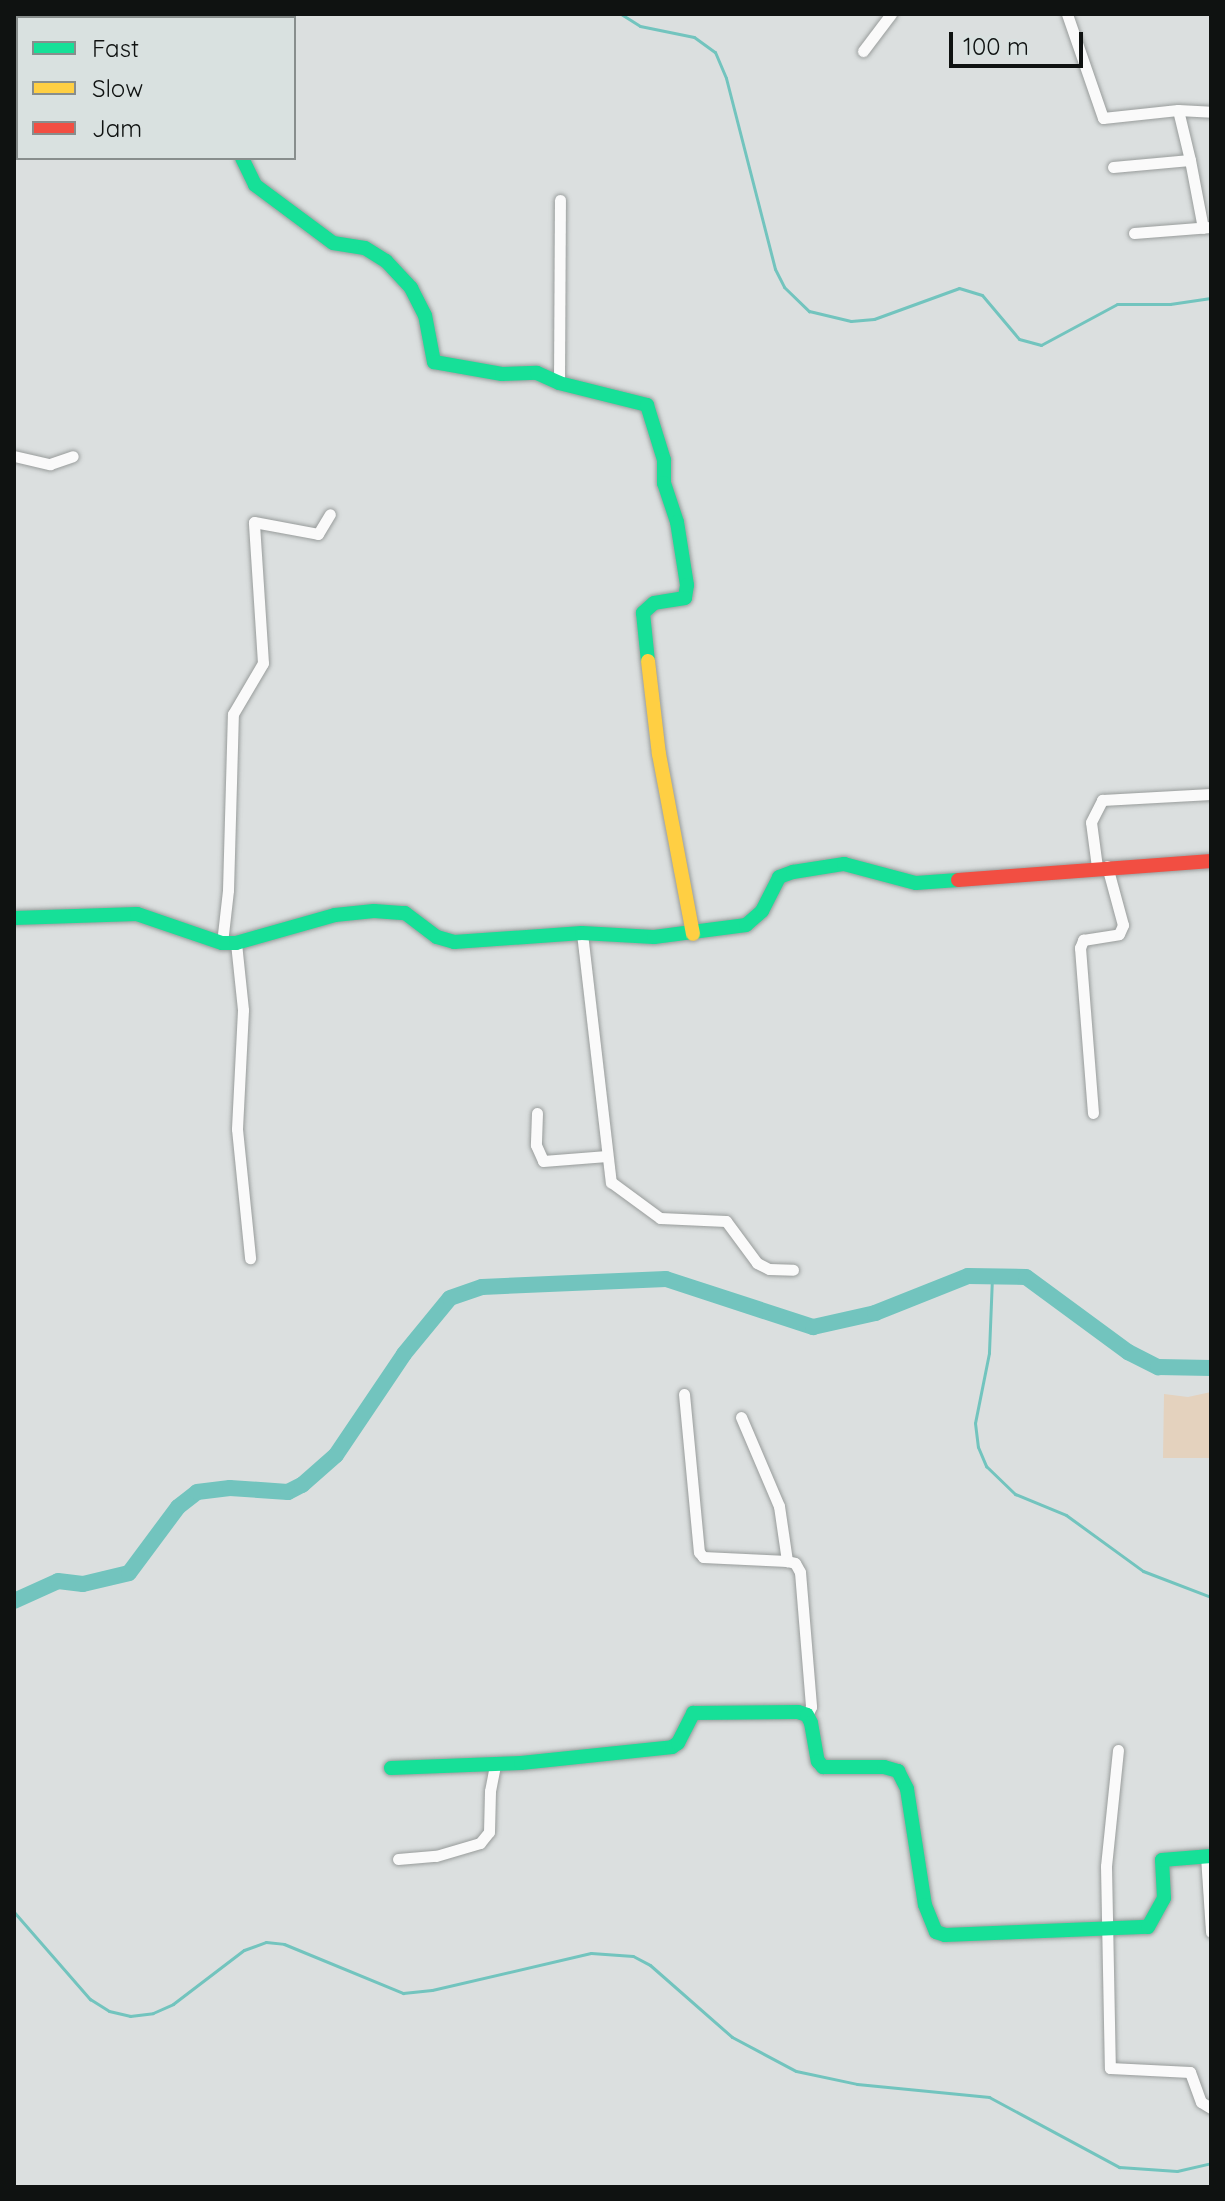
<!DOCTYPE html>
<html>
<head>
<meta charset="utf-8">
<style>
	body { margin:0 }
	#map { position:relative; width:1225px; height:2201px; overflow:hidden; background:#dbdfdf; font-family:Quicksand,sans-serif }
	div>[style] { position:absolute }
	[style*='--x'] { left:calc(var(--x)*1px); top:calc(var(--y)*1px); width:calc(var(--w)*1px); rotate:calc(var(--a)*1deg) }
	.green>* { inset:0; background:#e4d2be }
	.stream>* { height:3px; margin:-1.5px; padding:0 1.5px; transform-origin:1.5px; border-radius:1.5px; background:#72c4be }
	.river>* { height:16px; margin:-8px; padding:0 8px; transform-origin:8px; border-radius:8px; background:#72c4be }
	.roads { filter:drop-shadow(0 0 2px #989c9b) drop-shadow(0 0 2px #989c9b) }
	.street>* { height:11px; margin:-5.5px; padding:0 5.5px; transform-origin:5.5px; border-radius:5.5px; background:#fafafa }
	.fast>* { height:14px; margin:-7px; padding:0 7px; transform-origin:7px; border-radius:7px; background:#16e098 }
	.slow>* { height:14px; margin:-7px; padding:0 7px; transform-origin:7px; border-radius:7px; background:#ffcf43 }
	.jam>* { height:14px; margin:-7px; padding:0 7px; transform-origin:7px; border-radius:7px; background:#f24e42 }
	span { translate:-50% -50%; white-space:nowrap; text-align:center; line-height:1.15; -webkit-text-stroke:6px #d9e1e0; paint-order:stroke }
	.frame { position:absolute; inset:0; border:16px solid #0f1211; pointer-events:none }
	.legend { position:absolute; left:16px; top:16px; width:280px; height:144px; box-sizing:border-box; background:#d9e1e0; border:2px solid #888e8d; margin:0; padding:10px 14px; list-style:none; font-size:24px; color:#0f1211 }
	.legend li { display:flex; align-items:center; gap:16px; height:40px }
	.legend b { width:40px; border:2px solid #888e8d }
	.scale { position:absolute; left:949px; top:32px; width:134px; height:36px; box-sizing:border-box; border:4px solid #0f1211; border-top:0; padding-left:10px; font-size:24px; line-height:28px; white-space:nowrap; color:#0f1211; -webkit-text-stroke:6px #d9e1e0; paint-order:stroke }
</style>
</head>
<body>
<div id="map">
	<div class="green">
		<div style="clip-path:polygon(1211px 1392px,1211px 1458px,1163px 1458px,1164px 1394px,1188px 1397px)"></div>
	</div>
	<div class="stream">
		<div style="--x:621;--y:14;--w:22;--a:32"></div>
		<div style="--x:640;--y:26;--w:55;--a:11.5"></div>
		<div style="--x:694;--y:37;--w:26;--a:36"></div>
		<div style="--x:715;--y:52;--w:28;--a:67"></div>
		<div style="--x:726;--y:78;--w:197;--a:75.6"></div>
		<div style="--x:775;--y:269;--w:20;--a:63"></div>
		<div style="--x:784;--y:287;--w:35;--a:44"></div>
		<div style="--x:809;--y:311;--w:43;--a:13.4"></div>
		<div style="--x:851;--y:321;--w:23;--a:-5"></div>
		<div style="--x:874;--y:319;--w:90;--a:-20"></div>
		<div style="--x:959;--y:288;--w:24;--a:17"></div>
		<div style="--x:982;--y:295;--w:57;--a:49.9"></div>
		<div style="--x:1019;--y:339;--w:23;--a:15"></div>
		<div style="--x:1041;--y:345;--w:86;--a:-28.3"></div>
		<div style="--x:1117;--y:304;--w:53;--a:0"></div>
		<div style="--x:1170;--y:304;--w:41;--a:-8.3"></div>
		<div style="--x:992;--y:1277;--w:76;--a:92.3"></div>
		<div style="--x:989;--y:1353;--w:71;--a:101.3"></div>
		<div style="--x:975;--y:1423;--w:24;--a:83"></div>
		<div style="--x:978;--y:1447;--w:21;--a:67"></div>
		<div style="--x:986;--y:1466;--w:40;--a:44"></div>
		<div style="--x:1015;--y:1494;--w:55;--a:22.4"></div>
		<div style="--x:1066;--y:1515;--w:95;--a:36"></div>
		<div style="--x:1143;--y:1571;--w:73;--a:20.9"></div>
		<div style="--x:14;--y:1912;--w:116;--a:48.9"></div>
		<div style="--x:90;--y:1999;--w:22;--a:32"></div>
		<div style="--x:109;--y:2011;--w:22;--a:13"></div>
		<div style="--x:130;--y:2016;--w:23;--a:-7"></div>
		<div style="--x:153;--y:2013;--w:22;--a:-24"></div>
		<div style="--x:173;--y:2004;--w:89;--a:-37.3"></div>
		<div style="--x:244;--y:1950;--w:23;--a:-20"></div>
		<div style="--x:266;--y:1942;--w:18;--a:6"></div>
		<div style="--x:284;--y:1944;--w:129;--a:22.4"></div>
		<div style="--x:403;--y:1993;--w:29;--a:-6"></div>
		<div style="--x:432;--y:1990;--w:163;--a:-13.1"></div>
		<div style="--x:591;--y:1953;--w:42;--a:4.1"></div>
		<div style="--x:633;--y:1956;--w:19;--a:28"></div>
		<div style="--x:650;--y:1965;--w:109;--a:41.3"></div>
		<div style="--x:732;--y:2037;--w:72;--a:28"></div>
		<div style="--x:796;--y:2071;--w:62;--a:12"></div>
		<div style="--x:857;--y:2084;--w:133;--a:5.6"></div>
		<div style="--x:989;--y:2097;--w:148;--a:28.3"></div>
		<div style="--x:1119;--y:2167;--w:58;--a:3.9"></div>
		<div style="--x:1177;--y:2171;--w:35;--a:-13"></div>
	</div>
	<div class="river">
		<div style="--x:14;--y:1601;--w:48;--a:-24.4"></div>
		<div style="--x:58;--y:1581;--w:25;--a:7"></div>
		<div style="--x:83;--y:1584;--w:47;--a:-13.4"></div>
		<div style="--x:129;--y:1573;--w:82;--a:-53.4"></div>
		<div style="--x:178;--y:1507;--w:24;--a:-38"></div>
		<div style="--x:197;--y:1492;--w:33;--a:-7"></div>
		<div style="--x:230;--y:1488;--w:58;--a:3.9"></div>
		<div style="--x:288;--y:1492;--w:16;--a:-27"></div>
		<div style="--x:302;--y:1485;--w:45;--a:-41.4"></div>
		<div style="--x:336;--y:1455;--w:122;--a:-56"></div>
		<div style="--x:404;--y:1354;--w:72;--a:-50.6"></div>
		<div style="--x:450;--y:1298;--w:34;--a:-19"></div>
		<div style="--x:482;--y:1287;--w:184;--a:-2.5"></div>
		<div style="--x:666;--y:1279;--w:155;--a:18.1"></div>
		<div style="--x:813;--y:1327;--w:64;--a:-12.7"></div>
		<div style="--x:875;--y:1313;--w:100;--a:-21.7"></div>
		<div style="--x:968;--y:1276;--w:58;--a:1"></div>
		<div style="--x:1026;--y:1277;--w:127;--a:36.3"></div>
		<div style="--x:1128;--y:1352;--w:34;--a:27"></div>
		<div style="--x:1158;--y:1367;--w:53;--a:1.1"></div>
	</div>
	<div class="roads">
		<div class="street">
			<div style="--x:1067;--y:14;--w:110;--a:70.9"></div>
			<div style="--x:1103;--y:118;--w:75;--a:-6.1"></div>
			<div style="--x:1178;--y:110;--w:33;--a:3"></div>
			<div style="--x:863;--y:51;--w:46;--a:-52.9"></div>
			<div style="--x:1190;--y:160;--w:69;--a:79.2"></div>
			<div style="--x:1113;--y:167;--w:77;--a:-5.2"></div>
			<div style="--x:1190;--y:160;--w:51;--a:-103.5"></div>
			<div style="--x:1134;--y:233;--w:77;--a:-4.5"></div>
			<div style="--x:559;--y:383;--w:183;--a:-89.7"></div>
			<div style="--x:14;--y:456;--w:37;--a:13"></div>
			<div style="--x:50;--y:464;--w:24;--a:-19"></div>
			<div style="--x:1097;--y:867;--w:45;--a:-97.6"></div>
			<div style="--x:1091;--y:822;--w:25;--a:-63"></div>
			<div style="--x:1102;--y:800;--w:109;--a:-3.2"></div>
			<div style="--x:582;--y:933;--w:251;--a:83.4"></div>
			<div style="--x:611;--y:1182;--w:61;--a:36.3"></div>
			<div style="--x:660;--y:1218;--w:66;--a:2.6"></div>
			<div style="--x:726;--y:1221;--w:52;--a:53.6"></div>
			<div style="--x:757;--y:1263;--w:13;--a:27"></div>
			<div style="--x:769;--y:1269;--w:24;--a:2"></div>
			<div style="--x:222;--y:943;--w:53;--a:-83.5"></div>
			<div style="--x:228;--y:890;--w:176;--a:-88.4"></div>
			<div style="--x:233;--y:714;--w:59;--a:-59.5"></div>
			<div style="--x:263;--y:663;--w:141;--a:-93.7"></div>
			<div style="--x:254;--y:522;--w:65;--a:10.6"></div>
			<div style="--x:318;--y:534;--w:23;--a:-59"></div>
			<div style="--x:236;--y:943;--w:67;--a:84"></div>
			<div style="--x:243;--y:1010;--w:119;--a:92.9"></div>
			<div style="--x:237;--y:1129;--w:130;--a:84.2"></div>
			<div style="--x:537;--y:1113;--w:32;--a:92"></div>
			<div style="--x:536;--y:1145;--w:17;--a:66"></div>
			<div style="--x:543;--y:1161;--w:64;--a:-4.5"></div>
			<div style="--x:1093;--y:1113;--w:166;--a:-94.5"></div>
			<div style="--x:1080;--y:948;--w:9;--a:-69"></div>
			<div style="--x:1083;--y:940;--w:36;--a:-9"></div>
			<div style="--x:1119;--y:934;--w:10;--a:-66"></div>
			<div style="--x:1123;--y:925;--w:61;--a:-105.2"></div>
			<div style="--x:684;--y:1394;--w:159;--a:84.6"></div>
			<div style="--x:699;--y:1552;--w:6;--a:51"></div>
			<div style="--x:703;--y:1557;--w:84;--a:2.7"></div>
			<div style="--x:787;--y:1561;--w:8;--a:14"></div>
			<div style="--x:795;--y:1563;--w:10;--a:61"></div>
			<div style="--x:800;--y:1572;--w:135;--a:85.3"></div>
			<div style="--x:811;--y:1707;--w:9;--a:117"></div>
			<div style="--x:741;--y:1417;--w:97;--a:66.9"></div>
			<div style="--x:779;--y:1506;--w:56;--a:81.7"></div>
			<div style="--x:1118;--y:1750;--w:117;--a:95.9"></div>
			<div style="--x:1106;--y:1866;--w:202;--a:88.9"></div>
			<div style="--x:1110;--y:2068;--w:80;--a:2.9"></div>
			<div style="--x:1190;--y:2072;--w:32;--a:70"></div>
			<div style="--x:1201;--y:2102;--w:12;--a:31"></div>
			<div style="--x:1206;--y:1856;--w:76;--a:86.2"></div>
			<div style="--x:398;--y:1859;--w:38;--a:-5"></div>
			<div style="--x:436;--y:1856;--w:46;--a:-16.5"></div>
			<div style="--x:480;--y:1843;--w:14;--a:-51"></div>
			<div style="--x:489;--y:1832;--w:41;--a:-88.6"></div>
			<div style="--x:490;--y:1791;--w:26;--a:-79"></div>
		</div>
		<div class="fast">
			<div style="--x:242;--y:158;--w:30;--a:64"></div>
			<div style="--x:255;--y:185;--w:97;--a:36.6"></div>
			<div style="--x:333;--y:243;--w:32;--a:9"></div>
			<div style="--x:365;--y:248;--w:25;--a:32"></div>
			<div style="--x:386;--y:261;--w:37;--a:47"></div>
			<div style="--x:411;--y:288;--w:30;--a:63"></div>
			<div style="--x:425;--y:315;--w:48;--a:79.2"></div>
			<div style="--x:434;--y:362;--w:69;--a:10"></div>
			<div style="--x:502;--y:374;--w:35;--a:-2"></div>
			<div style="--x:537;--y:373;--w:24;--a:24"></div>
			<div style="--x:559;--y:383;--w:91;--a:14"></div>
			<div style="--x:647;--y:405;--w:58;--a:72.8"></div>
			<div style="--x:664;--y:460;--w:23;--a:90"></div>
			<div style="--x:664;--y:483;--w:41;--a:71.6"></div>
			<div style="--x:677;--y:522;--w:64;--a:81"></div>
			<div style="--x:687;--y:585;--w:13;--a:99"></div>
			<div style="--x:685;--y:598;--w:31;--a:171"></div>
			<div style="--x:654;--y:603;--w:15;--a:138"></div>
			<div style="--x:643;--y:613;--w:48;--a:84.1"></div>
			<div style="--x:14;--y:918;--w:123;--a:-1.9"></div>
			<div style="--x:137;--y:914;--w:90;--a:18.8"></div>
			<div style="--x:222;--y:943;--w:14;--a:0"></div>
			<div style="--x:236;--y:943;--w:103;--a:-15.8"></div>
			<div style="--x:335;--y:915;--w:39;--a:-6"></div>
			<div style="--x:374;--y:911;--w:31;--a:4"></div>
			<div style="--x:405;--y:913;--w:40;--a:37"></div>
			<div style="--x:437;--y:937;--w:18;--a:16"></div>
			<div style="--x:454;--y:942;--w:128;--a:-4"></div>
			<div style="--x:582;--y:933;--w:72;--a:3.2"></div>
			<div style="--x:654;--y:937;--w:93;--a:-7.4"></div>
			<div style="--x:746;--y:925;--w:21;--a:-41"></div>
			<div style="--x:762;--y:911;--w:38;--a:-63"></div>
			<div style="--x:779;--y:877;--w:15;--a:-20"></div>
			<div style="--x:793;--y:872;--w:52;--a:-8.9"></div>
			<div style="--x:844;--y:864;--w:74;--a:14.8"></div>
			<div style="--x:916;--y:883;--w:42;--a:-4.1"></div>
			<div style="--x:391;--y:1768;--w:130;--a:-2.2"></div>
			<div style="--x:521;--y:1763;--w:152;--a:-6"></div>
			<div style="--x:672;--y:1747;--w:7;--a:-34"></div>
			<div style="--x:678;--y:1743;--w:34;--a:-63"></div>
			<div style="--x:693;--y:1713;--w:105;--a:-0.5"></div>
			<div style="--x:798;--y:1712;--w:9;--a:18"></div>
			<div style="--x:807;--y:1715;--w:9;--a:63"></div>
			<div style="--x:811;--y:1723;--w:39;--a:80"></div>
			<div style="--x:818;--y:1761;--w:8;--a:50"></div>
			<div style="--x:823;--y:1767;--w:61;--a:0"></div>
			<div style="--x:884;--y:1767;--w:15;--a:16"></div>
			<div style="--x:898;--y:1771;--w:20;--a:63"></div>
			<div style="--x:907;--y:1789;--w:117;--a:81.2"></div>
			<div style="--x:925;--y:1905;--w:29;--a:68"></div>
			<div style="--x:936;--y:1932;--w:9;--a:18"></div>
			<div style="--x:945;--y:1935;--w:203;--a:-2.3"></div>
			<div style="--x:1148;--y:1927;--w:33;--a:-61"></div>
			<div style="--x:1164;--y:1898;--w:38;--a:-93"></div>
			<div style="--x:1162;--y:1860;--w:49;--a:-4.7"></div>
		</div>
		<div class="slow">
			<div style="--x:648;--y:661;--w:94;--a:83.3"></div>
			<div style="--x:659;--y:754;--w:183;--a:79.3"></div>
		</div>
		<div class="jam">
			<div style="--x:958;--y:880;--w:254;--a:-4.3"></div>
		</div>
	</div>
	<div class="frame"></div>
	<ul class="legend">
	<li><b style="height:10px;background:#16e098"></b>Fast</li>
	<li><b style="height:10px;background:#ffcf43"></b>Slow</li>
	<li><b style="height:10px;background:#f24e42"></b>Jam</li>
	</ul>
	<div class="scale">100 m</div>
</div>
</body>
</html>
